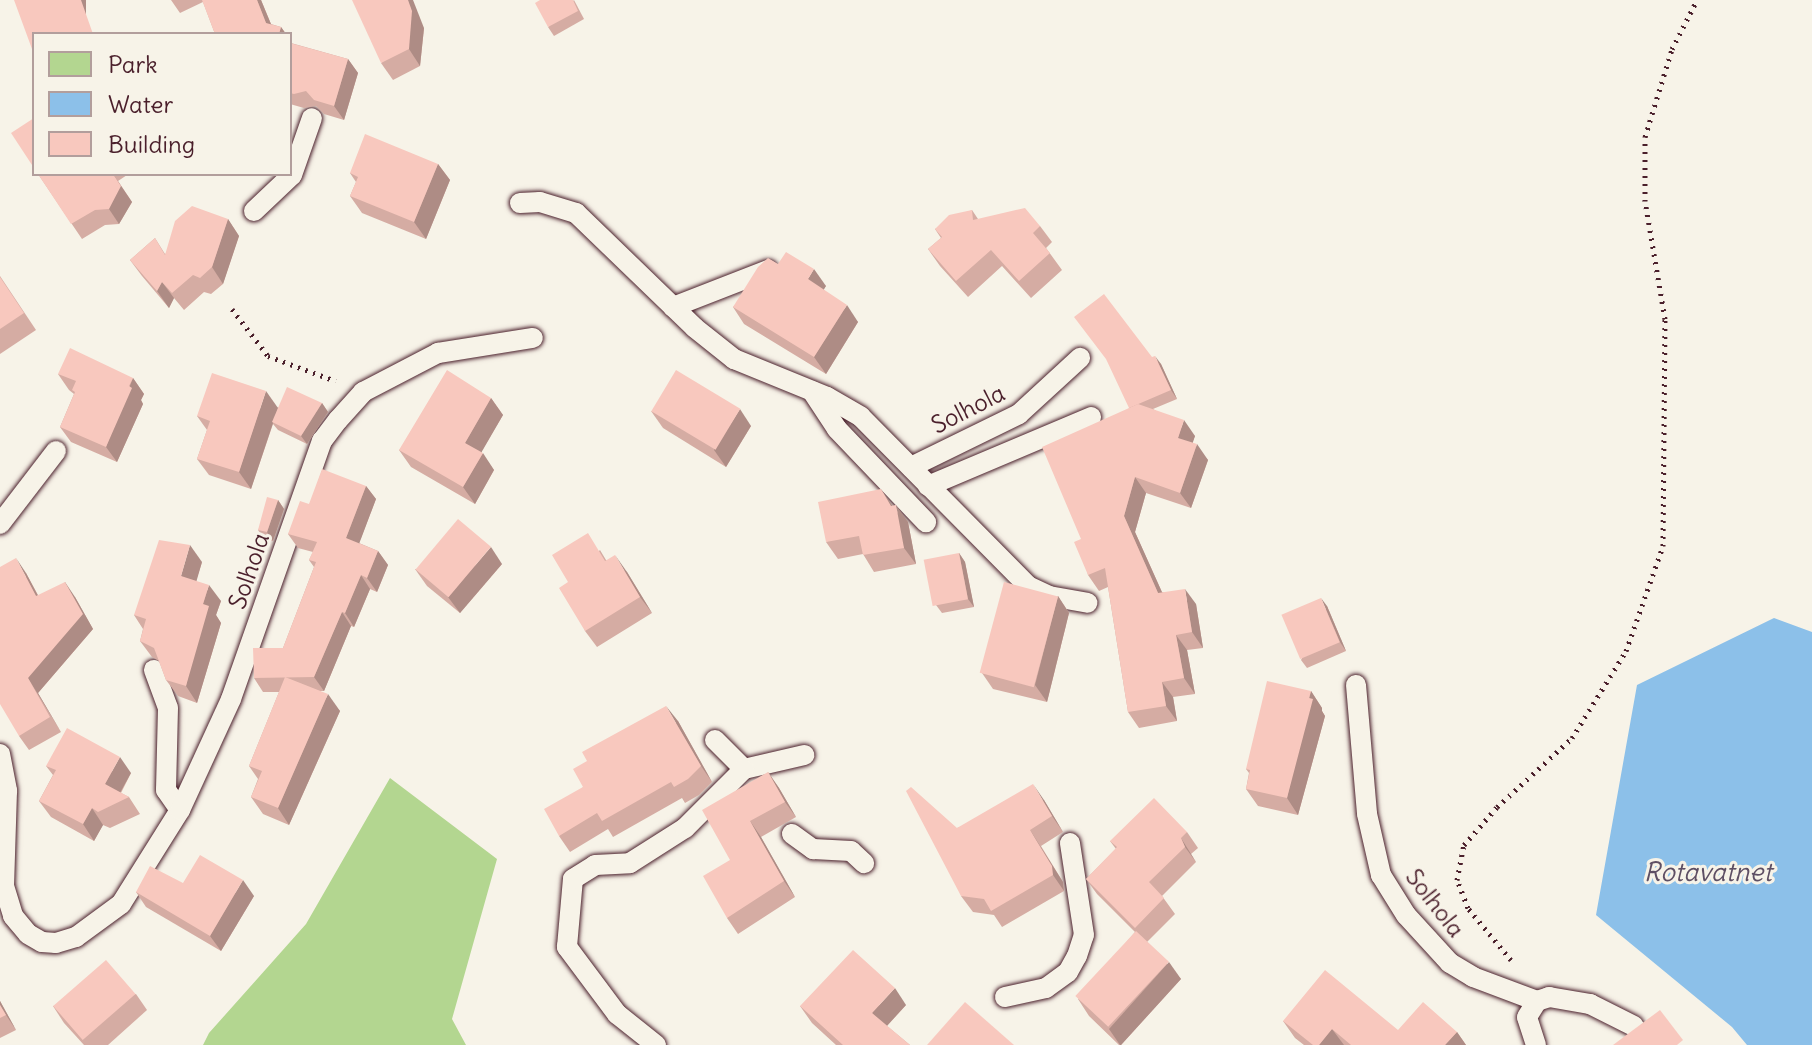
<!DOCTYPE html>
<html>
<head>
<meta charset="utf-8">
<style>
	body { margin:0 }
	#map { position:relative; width:1812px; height:1045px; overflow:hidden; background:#f7f3e8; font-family:Delius,sans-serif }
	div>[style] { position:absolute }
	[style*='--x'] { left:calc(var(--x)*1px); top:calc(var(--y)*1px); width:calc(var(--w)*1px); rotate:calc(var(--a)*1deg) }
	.green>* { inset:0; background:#b3d690 }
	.water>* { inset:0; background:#8cc0e9 }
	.path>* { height:5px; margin-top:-2.5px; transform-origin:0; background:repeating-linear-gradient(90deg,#4a1f2b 0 2px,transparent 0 8px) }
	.roads { filter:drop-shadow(0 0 2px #4a1f2b) drop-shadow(0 0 2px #4a1f2b) }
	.lane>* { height:20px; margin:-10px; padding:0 10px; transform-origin:10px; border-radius:10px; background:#f7f3e8 }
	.wall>* { inset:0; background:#d5aca3 }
	.shaded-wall>* { inset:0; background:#ae8c85; transform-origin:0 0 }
	.building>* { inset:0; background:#f8c8be; transform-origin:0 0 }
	span { translate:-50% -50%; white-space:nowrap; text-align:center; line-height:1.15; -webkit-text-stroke:6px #f7f3e8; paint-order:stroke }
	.street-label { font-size:24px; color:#4a1f2b }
	.water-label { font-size:26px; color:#5e4f64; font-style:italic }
	.legend { position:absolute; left:32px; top:32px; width:260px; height:144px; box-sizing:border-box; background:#f7f3e8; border:2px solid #b29e9c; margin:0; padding:10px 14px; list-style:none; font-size:24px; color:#4a1f2b }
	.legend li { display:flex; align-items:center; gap:16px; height:40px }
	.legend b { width:40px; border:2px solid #b29e9c }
</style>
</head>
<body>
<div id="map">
	<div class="green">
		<div style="clip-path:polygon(390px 778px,497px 859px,452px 1019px,466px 1045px,203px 1045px,209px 1033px,306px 924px)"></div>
	</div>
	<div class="water">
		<div style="clip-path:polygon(1774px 618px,1812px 632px,1812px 1045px,1747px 1045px,1732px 1027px,1596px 915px,1637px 685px)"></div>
	</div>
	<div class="path">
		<div style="--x:232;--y:309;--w:59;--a:52.5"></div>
		<div style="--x:268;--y:356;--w:72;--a:20.2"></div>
		<div style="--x:1511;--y:960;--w:67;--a:-129.6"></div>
		<div style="--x:1468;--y:908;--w:30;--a:-111"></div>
		<div style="--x:1457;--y:880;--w:36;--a:-79"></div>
		<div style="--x:1464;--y:845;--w:50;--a:-49"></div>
		<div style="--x:1497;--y:807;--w:102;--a:-42.6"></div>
		<div style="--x:1572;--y:738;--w:102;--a:-58.2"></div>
		<div style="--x:1626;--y:651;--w:111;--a:-70.6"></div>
		<div style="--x:1663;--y:546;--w:227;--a:-89.5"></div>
		<div style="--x:1665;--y:319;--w:120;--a:-99.6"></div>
		<div style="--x:1645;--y:201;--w:64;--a:-90"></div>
		<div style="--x:1645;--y:137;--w:92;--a:-72.9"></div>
		<div style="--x:1672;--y:49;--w:55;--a:-63"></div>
	</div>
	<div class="roads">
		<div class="lane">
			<div style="--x:520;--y:203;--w:20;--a:-3"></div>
			<div style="--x:540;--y:202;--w:38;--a:17"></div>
			<div style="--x:576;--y:213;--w:165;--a:44"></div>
			<div style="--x:695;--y:328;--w:50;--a:38.5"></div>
			<div style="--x:734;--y:359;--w:100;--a:22.2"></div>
			<div style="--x:827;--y:397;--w:39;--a:30"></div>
			<div style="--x:861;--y:417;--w:238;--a:45.3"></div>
			<div style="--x:1028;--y:586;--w:23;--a:25"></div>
			<div style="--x:1049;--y:596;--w:39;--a:10"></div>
			<div style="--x:254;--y:211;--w:52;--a:-43.5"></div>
			<div style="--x:292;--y:175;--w:60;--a:-70.7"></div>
			<div style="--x:673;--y:307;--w:102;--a:-21.3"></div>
			<div style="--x:812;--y:391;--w:45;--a:56.7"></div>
			<div style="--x:837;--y:429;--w:129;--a:46.3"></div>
			<div style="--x:911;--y:467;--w:120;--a:-26.1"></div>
			<div style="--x:1019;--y:414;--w:83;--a:-42.6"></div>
			<div style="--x:928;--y:486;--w:177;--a:-22.9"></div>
			<div style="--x:0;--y:524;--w:92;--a:-52.5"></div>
			<div style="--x:154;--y:670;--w:40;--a:69.8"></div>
			<div style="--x:168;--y:708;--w:82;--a:91.4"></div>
			<div style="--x:166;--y:790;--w:24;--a:55"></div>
			<div style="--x:1356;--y:685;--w:129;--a:85.1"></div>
			<div style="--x:1367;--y:814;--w:63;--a:77.1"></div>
			<div style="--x:1381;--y:875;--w:47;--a:58"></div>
			<div style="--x:1406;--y:915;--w:65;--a:47.5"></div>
			<div style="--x:1450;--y:963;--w:27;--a:31"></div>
			<div style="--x:1473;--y:977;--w:68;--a:20.6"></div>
			<div style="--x:715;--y:740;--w:41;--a:45"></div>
			<div style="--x:744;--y:769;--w:62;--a:-13.1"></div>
			<div style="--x:0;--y:754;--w:38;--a:79"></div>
			<div style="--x:7;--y:791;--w:95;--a:91.8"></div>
			<div style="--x:4;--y:886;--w:31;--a:73"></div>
			<div style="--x:13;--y:916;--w:23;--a:50"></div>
			<div style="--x:28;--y:934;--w:16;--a:30"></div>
			<div style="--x:42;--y:942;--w:14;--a:4"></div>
			<div style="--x:56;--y:943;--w:21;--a:-17"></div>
			<div style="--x:76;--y:937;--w:56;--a:-36.3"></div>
			<div style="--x:121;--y:904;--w:111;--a:-57.9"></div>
			<div style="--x:180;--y:810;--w:122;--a:-65.3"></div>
			<div style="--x:231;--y:699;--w:274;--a:-70.6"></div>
			<div style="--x:322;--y:441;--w:26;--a:-53"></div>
			<div style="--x:338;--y:420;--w:38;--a:-48"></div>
			<div style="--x:363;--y:392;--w:85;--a:-27.5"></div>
			<div style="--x:438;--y:353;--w:96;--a:-9"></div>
			<div style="--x:792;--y:834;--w:26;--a:36"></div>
			<div style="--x:813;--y:849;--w:38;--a:3"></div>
			<div style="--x:851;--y:851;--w:18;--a:43"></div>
			<div style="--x:1005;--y:997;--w:42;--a:-12.4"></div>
			<div style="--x:1046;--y:988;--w:27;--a:-36"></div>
			<div style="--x:1068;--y:972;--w:18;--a:-61"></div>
			<div style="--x:1077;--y:956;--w:22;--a:-72"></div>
			<div style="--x:1084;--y:935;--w:93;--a:-98.7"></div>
			<div style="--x:656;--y:1045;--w:50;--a:-141.5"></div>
			<div style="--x:617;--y:1014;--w:84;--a:-126.7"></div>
			<div style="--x:567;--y:947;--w:68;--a:-85"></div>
			<div style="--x:573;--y:879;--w:26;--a:-32"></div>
			<div style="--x:595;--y:865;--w:35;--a:-3"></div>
			<div style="--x:630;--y:863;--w:65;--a:-32.5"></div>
			<div style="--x:685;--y:828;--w:83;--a:-45"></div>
			<div style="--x:1536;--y:1045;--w:29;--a:-108"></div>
			<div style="--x:1527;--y:1017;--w:19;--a:-58"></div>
			<div style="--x:1537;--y:1001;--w:13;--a:-18"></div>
			<div style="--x:1549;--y:997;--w:42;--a:9.7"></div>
			<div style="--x:1590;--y:1004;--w:49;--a:26.6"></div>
		</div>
	</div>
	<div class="wall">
		<div style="clip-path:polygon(171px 0,261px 0,271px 24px,281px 27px,286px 34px,215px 34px,203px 2px,180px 13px)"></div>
		<div style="clip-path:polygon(574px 0,584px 19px,554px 36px,548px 27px)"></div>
		<div style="clip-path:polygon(424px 28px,420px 66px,393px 80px,381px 63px)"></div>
		<div style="clip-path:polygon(290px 40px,291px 43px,348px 59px,358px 73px,344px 120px,324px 114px,316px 106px,304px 108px,290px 104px)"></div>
		<div style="clip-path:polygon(438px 164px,450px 180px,426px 239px,362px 213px,350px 196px,356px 182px,350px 173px)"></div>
		<div style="clip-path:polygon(38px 174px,126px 174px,127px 175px,118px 181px,132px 202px,119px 224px,105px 225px,82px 239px)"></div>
		<div style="clip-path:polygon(972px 210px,978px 219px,1040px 226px,1052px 242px,1046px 248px,1062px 270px,1031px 298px,1002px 266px,968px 297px,940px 266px,928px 249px,941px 238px,935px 229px)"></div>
		<div style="clip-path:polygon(228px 219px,239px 236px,223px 284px,211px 294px,204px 292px,184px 310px,174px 298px,169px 308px,142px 276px,130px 260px,155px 238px,165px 254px)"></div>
		<div style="clip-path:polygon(778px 264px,826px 286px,823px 289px,858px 322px,826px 374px,744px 324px,733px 307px)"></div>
		<div style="clip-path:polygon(0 276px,36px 330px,0 354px)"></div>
		<div style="clip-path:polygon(1152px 357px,1161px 364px,1177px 399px,1153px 409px,1195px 436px,1192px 443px,1208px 460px,1191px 508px,1146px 493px,1135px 532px,1162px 592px,1196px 604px,1203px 648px,1187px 650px,1195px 694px,1173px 697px,1177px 721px,1139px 728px,1128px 712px,1108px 587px,1099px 591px,1088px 575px,1081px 539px,1129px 408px)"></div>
		<div style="clip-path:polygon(58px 374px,133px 378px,144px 394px,141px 400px,143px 404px,117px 462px,71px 442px,60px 427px,74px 394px,69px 390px)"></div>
		<div style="clip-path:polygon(491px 398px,503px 415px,481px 452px,494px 470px,475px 504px,411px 467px,399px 450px)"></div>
		<div style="clip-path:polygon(322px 403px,328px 412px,307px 444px,278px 430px,273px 424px,251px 489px,209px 475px,197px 459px,207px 430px,197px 416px)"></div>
		<div style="clip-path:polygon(651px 411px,751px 426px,726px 467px,663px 428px)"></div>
		<div style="clip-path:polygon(366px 486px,376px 499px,359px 543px,378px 551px,388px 565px,377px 592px,370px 589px,354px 627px,351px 626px,324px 691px,320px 691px,340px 711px,289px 825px,263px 814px,251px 797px,258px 779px,249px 766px,279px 692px,263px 692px,254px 678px,283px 648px,314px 567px,309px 560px,313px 552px,298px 548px,288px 534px,309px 504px)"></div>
		<div style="clip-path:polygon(278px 500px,284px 509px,273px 541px,264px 539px,258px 530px)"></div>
		<div style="clip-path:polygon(892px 505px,908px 522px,916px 564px,874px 572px,863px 554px,838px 559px,826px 542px)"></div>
		<div style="clip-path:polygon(600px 550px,606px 560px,627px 572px,652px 613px,597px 647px,585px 631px,568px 582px)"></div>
		<div style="clip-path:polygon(959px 553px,965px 562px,974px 607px,942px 613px,936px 605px)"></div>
		<div style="clip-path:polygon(202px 562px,196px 581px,221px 601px,216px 615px,221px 623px,197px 703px,178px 696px,166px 680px,159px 661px,152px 657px,140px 641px,143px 629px,134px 615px)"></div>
		<div style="clip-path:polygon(502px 564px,460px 613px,427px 586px,415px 569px)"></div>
		<div style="clip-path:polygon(26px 573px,38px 595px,75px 597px,93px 629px,38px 693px,61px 732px,29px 750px,19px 736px)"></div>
		<div style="clip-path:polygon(1058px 596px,1069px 613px,1047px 702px,993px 689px,982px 673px)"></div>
		<div style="clip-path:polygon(1327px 606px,1346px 651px,1307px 668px,1301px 660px)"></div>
		<div style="clip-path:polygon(1311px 691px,1322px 708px,1322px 711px,1325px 716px,1298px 815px,1258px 806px,1246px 789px,1249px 773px,1246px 769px)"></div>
		<div style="clip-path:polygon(678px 721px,712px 782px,699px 795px,685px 803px,682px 798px,613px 837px,608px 829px,570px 852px,559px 836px,583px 787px)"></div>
		<div style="clip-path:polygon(46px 766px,131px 773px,121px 793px,129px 797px,140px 814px,110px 828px,103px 825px,94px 841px,51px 817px,39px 801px,53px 775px)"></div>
		<div style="clip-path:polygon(768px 772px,779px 788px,796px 817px,761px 837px,795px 897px,738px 934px,727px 918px,730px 860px)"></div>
		<div style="clip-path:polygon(1044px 800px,1063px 832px,1041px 846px,1063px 882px,1064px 891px,1002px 927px,994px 915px,973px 912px,961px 896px,957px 828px)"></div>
		<div style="clip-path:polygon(1187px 832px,1198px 848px,1191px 854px,1196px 862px,1162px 896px,1175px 914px,1147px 942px,1181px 979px,1121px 1045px,1119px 1045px,1089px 1016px,1078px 999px,1135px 932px,1097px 894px,1086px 879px,1116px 849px,1110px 841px)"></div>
		<div style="clip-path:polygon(183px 883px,254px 896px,221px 951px,146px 907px,136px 892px)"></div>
		<div style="clip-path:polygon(136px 994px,147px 1010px,108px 1045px,84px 1045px,64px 1023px,53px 1006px)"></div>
		<div style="clip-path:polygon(0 1001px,16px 1030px,0 1038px)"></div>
		<div style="clip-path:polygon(906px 1005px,887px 1026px,910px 1045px,836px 1045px,812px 1023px,800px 1006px)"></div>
		<div style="clip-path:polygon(1283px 1021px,1398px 1030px,1457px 1032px,1466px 1045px,1304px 1045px,1295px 1038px)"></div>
	</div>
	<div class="shaded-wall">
		<div style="left:81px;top:0;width:5px;height:36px"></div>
		<div style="clip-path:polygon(257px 0,261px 0,275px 34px,266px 23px)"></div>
		<div style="clip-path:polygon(408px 0,413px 0,424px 28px,420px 66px,409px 49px)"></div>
		<div style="clip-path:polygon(281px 27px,286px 34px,279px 34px)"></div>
		<div style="clip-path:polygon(348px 59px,358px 73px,344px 120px,334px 106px)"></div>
		<div style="clip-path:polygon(438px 164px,450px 180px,426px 239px,414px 222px)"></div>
		<div style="clip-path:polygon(113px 174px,132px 202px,119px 224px,109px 209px)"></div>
		<div style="clip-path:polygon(228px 219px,239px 236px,223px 284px,212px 267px)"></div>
		<div style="clip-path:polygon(814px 269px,826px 286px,820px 296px,808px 279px)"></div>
		<div style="clip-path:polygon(162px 282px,174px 298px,169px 308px,157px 291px)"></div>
		<div style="clip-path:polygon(847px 305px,858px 322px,826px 374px,814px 357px)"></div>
		<div style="clip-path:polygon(1155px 356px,1161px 364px,1177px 399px,1171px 390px)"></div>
		<div style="clip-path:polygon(133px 378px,144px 394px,141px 400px,143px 404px,117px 462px,106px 447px)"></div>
		<div style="clip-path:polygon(266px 391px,278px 408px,251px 489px,239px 472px)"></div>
		<div style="clip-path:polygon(491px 398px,503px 415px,477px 460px,465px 443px)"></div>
		<div style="clip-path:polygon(322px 403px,328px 412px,307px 444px,301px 436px)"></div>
		<div style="clip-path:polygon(740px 409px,751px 426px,726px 467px,714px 450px)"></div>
		<div style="clip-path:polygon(1184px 420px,1195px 436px,1189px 454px,1178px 438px)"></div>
		<div style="clip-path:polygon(1197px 444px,1208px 460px,1191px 508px,1180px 493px)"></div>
		<div style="clip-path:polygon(483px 453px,494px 470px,475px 504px,463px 487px)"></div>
		<div style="clip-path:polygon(1135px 477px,1146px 493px,1135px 532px,1169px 608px,1158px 593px,1124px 516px)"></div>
		<div style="clip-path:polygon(366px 486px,376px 499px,356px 552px,346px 538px)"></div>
		<div style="clip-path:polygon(881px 489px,898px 514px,896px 505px,908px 522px,916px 564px,904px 548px)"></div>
		<div style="clip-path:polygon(278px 500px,284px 509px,273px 541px,267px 532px)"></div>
		<div style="clip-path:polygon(190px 545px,202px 562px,193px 593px,181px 576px)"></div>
		<div style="clip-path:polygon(491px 547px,502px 564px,460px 613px,448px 597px)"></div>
		<div style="clip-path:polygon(378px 551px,388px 565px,377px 592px,367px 578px)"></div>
		<div style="clip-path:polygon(959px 553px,965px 562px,974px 607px,968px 599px)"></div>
		<div style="clip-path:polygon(615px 555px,627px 572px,652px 613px,640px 597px)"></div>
		<div style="clip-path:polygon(16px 558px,26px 573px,46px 611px,36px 596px)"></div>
		<div style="clip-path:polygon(361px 575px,370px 589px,354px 627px,345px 613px)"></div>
		<div style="clip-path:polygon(65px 582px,75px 597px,93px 629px,38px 693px,61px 732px,28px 678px)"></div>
		<div style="clip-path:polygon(209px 585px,221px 601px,216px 615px,221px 623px,197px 703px,186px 686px,203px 604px)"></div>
		<div style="clip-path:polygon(1185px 589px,1196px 604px,1203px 648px,1192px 632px)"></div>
		<div style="clip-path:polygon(1058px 596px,1069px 613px,1047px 702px,1035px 685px)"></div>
		<div style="clip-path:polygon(1321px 598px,1327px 606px,1346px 651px,1340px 642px)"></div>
		<div style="clip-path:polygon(342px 612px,351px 626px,324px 691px,314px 677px)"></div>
		<div style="clip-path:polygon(1176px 635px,1187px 650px,1195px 694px,1184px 678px)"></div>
		<div style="clip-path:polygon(1162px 682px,1173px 697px,1177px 721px,1166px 706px)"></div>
		<div style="clip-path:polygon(1311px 691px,1322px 708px,1322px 711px,1325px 716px,1298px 815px,1287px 798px)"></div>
		<div style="clip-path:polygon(328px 694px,340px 711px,289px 825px,278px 808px)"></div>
		<div style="clip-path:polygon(666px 706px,678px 721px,712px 782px,701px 766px)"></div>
		<div style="clip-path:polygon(120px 757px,131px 773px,116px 800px,105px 784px)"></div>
		<div style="clip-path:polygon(768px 772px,779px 788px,796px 817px,785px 802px)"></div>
		<div style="clip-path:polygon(1033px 784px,1044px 800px,1063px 832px,1052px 816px)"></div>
		<div style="clip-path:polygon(92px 808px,103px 825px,94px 841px,83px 824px)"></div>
		<div style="clip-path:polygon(750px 821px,761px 837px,795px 897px,784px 881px)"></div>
		<div style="clip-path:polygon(1030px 830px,1063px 882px,1064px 891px,1053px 875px)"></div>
		<div style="clip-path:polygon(1181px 838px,1196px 862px,1185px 847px)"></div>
		<div style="clip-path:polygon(243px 880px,254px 896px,221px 951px,210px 936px)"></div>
		<div style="clip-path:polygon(1169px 962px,1181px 979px,1121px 1045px,1120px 1045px,1109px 1029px)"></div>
		<div style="clip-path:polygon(895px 988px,906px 1005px,884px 1029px,872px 1013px)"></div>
		<div style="clip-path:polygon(0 1001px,16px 1030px,6px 1015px,0 1005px)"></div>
		<div style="clip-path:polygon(1332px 1029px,1344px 1045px,1319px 1045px)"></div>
		<div style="clip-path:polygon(1457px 1032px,1466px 1045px,1445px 1045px)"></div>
	</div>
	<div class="building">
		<div style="clip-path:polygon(14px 0,81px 0,93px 34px,34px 34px,34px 48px,32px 49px)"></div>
		<div style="clip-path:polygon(202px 0,257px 0,266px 23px,281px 27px,279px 34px,215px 34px)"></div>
		<div style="clip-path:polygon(352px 0,408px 0,412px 11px,409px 49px,381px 63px)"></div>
		<div style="clip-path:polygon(540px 0,573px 0,578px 11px,548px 27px,535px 3px)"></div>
		<div style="clip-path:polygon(290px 43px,348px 59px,334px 106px,314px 100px,306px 91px,294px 94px,290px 93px)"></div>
		<div style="clip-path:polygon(34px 118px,34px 168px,11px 133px)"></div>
		<div style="clip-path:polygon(365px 134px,438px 164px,414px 222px,350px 196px,358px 177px,350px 173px)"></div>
		<div style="clip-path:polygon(38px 174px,113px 174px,121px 186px,109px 209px,95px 210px,71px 224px)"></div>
		<div style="clip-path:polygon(192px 206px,228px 219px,212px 267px,200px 278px,193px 275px,172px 293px,162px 282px,157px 291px,130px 260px,155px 238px,165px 255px,175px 221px)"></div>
		<div style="clip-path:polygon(1025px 208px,1040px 226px,1033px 233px,1050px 253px,1019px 281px,991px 250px,956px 281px,928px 249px,942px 237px,935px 229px,949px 215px,972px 210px,973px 220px)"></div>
		<div style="clip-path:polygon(786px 252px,814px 269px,808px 279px,847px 305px,814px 357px,733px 307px,758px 267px,768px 258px,778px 264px)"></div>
		<div style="clip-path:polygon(0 277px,24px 313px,0 329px)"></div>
		<div style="clip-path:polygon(1104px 294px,1152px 357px,1155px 356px,1171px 390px,1129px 408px,1106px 359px,1074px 317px)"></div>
		<div style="clip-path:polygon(70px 348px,133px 378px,129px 386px,132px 388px,106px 447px,60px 427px,75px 392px,72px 390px,76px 381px,58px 374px)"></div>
		<div style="clip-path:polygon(447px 370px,491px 398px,465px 443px,483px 453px,463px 487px,399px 450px)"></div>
		<div style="left:676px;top:370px;width:75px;height:48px;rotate:31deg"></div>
		<div style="clip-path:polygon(212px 373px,266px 391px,239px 472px,197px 459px,210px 421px,197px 416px)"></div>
		<div style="clip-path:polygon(287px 387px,322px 403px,301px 436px,272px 422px)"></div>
		<div style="clip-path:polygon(1138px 404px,1184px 420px,1178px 438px,1197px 444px,1180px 493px,1135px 477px,1124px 516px,1158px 593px,1185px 589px,1192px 632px,1176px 635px,1184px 678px,1162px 682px,1166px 706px,1128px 712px,1105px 568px,1088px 575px,1074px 542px,1081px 539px,1042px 447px)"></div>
		<div style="clip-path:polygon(322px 469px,366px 486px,346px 538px,378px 551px,367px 578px,361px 575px,345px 613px,342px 612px,314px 677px,254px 678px,253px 648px,283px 648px,316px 562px,309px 560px,317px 542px,288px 534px,300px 501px,309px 504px)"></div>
		<div style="clip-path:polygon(881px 489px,891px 506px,896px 505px,904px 548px,863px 555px,859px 536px,826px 542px,818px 502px)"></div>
		<div style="clip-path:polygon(267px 497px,278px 500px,267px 532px,258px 530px)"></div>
		<div style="left:458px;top:519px;width:43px;height:66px;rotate:40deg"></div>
		<div style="clip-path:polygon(588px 533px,605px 561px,615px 555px,640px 597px,585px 631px,559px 588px,568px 582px,552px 555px)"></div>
		<div style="clip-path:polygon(159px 540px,190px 545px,181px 576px,209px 585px,203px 604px,209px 606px,186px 686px,166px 680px,154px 648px,140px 641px,146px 619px,134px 615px)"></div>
		<div style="left:959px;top:553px;width:47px;height:36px;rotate:79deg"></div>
		<div style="clip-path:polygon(16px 558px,36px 596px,65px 582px,83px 614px,28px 678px,50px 717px,19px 736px,0 704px,0 567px)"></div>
		<div style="left:1004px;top:582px;width:56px;height:94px;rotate:15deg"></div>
		<div style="left:1321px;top:598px;width:48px;height:43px;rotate:67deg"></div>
		<div style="clip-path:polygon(285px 677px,328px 694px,278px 808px,251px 797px,262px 771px,249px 766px)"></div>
		<div style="clip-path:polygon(1267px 681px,1311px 691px,1309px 698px,1313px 699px,1287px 798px,1246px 789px,1250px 770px,1246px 769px)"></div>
		<div style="clip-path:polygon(666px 706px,701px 766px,688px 779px,674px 787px,671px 782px,602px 821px,597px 813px,559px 836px,544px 809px,583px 787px,573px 769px,587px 761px,582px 752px)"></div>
		<div style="clip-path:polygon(67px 728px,120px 757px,105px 784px,129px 797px,98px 812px,92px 808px,83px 824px,39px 801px,56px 770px,46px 766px)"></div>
		<div style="clip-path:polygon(768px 772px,785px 802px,750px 821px,784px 881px,727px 918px,703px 876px,730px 860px,702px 810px)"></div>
		<div style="clip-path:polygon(1033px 784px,1052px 816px,1030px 830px,1052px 866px,1053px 875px,991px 911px,984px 899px,961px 896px,906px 791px,911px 787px,957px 828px)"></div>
		<div style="clip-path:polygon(1154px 798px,1187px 832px,1181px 838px,1185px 847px,1149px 882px,1164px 898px,1135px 928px,1086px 879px,1117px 847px,1110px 841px)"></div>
		<div style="clip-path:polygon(200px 855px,243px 880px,210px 936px,136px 892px,150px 866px,183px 883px)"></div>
		<div style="left:1136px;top:931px;width:45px;height:89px;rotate:43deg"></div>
		<div style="clip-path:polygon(853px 950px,895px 988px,872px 1013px,910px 1045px,843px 1045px,800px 1006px)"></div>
		<div style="left:106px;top:960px;width:45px;height:70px;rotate:49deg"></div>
		<div style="clip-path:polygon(1325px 970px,1398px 1030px,1423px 1002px,1457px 1032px,1445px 1045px,1351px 1045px,1332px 1029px,1319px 1045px,1313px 1045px,1283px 1021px)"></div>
		<div style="clip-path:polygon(965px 1002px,1014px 1045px,927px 1045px)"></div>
		<div style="clip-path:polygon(0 1005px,6px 1015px,0 1018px)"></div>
		<div style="clip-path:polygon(1660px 1010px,1683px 1040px,1677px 1045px,1613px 1045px)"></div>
	</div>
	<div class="street-label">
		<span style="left:968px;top:409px;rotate:-27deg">Solhola</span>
		<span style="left:249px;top:571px;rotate:-71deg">Solhola</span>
		<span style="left:1435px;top:903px;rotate:52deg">Solhola</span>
	</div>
	<div class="water-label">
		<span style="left:1708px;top:872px">Rotavatnet</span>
	</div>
	<ul class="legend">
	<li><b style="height:22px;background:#b3d690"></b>Park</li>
	<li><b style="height:22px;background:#8cc0e9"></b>Water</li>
	<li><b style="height:22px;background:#f8c8be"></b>Building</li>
	</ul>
</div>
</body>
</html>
